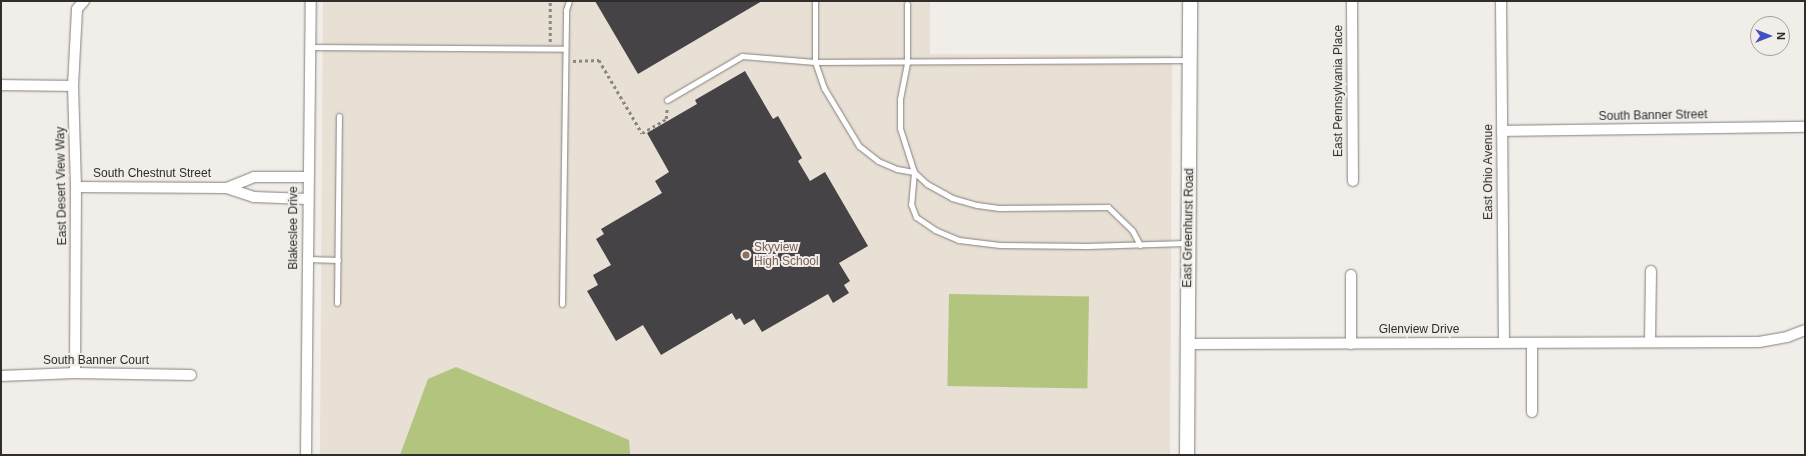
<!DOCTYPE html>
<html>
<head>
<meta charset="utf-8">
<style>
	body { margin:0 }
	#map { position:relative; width:1806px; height:456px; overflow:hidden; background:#f1ede9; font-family:Helvetica,sans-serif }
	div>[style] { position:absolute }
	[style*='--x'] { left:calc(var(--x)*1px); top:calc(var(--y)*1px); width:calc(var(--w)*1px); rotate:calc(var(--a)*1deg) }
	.built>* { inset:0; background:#e8dfd5 }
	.green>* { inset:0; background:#b2c47e; transform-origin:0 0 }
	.building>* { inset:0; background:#464346 }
	.path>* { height:2.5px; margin-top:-1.25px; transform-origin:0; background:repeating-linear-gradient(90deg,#8a8784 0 3px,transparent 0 6px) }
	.roads { filter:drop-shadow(0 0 1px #84817d) drop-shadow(0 0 1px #84817d) }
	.lane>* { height:5px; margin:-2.5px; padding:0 2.5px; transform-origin:2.5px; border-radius:2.5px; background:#fff }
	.street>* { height:10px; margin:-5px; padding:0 5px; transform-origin:5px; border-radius:5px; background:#fff }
	.secondary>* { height:14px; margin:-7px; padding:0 7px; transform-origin:7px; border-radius:7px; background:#fff }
	.dots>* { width:11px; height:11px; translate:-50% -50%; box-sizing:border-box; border:2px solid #f1ede9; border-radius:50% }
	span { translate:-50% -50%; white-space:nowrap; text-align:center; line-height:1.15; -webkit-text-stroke:4px #f1ede9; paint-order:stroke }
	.street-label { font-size:12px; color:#2f2e2c }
	.education-label { font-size:12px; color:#785e54 }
	.left { translate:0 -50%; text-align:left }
	.frame { position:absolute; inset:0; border:2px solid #2f2e2c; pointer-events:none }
	.north { position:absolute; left:1750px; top:16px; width:40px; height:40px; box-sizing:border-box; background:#f1ede9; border:1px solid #a3a19d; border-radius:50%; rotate:90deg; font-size:11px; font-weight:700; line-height:16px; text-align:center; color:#2f2e2c }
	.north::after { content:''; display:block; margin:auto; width:14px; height:18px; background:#444fc4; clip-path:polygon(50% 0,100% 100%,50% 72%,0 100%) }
</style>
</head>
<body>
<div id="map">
	<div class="built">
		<div style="clip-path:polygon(323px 1px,930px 1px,930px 54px,1172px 55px,1170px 455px,320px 455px)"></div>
	</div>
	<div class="green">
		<div style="left:949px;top:294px;width:140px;height:92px;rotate:1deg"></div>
		<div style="clip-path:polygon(456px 367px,629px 440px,630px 455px,400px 455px,428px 379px)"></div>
	</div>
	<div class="building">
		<div style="clip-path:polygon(595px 1px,762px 1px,638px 74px)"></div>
		<div style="clip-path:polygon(745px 71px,773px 119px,778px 116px,802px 158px,798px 161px,810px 181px,825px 172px,868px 246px,839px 263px,850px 281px,844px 285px,849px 293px,833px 303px,828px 294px,762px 332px,754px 319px,744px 325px,740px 318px,736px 320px,732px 313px,661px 355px,643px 325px,616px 341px,587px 291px,598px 285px,593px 275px,611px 265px,596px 239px,604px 234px,601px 229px,662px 193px,655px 181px,669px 172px,647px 133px,697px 104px,695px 100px)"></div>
	</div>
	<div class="path">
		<div style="--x:550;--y:42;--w:41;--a:-90"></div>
		<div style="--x:573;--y:61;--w:26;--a:-2"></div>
		<div style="--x:599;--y:60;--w:85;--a:59.5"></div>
		<div style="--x:642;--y:133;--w:28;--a:-30"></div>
		<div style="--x:666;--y:119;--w:12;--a:-85"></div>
	</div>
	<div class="roads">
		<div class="lane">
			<div style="--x:815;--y:1;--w:61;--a:90"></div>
			<div style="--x:815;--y:62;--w:28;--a:71"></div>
			<div style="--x:824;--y:88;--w:68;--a:58.9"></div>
			<div style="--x:859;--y:146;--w:24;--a:38"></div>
			<div style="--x:878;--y:161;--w:21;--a:23"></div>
			<div style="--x:897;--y:169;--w:17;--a:10"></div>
			<div style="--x:914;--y:172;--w:46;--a:-107.7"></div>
			<div style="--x:900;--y:128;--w:29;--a:-90"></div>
			<div style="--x:900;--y:99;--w:38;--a:-79"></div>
			<div style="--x:907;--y:62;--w:58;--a:-90"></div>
			<div style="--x:310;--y:47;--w:255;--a:0.4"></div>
			<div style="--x:667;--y:100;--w:87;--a:-30.4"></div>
			<div style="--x:742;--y:56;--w:73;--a:4.7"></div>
			<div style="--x:815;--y:62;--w:373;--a:-0.3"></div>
			<div style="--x:914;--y:172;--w:32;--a:95"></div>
			<div style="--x:911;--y:204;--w:14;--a:69"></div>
			<div style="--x:916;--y:217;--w:23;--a:34"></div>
			<div style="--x:935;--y:230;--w:26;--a:23"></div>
			<div style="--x:959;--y:240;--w:41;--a:7"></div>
			<div style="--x:1000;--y:245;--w:87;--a:0.7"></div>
			<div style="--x:1087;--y:246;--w:99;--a:-1.7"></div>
			<div style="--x:914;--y:172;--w:18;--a:43"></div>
			<div style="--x:927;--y:184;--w:29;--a:29"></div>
			<div style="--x:952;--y:198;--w:26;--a:16"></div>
			<div style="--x:977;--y:205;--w:22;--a:8"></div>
			<div style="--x:999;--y:208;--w:109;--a:-0.5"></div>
			<div style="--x:1108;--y:207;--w:33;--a:44"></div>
			<div style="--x:1132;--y:230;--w:17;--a:62"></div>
			<div style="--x:307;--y:259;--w:31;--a:2"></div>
			<div style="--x:337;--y:303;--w:187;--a:-89.4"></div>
			<div style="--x:562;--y:304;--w:294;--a:-89.2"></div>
			<div style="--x:566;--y:10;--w:9;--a:-72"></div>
		</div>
		<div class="street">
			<div style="--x:1352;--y:1;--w:180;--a:89.7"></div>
			<div style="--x:1501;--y:1;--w:342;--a:89.5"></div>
			<div style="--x:1;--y:85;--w:72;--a:0.8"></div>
			<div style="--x:1502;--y:131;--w:303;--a:-0.8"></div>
			<div style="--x:76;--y:187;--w:151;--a:0.4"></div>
			<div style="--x:308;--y:199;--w:54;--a:-177.9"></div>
			<div style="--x:254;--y:197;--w:28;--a:-162"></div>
			<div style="--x:227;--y:188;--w:29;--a:-22"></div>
			<div style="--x:254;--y:177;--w:54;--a:0"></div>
			<div style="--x:1351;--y:275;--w:69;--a:90"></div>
			<div style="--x:1650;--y:342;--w:71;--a:-89.2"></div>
			<div style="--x:1188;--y:344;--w:571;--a:-0.2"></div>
			<div style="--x:1759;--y:342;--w:28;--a:-10"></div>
			<div style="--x:1787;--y:337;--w:19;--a:-21"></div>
			<div style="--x:75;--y:373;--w:186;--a:-89.7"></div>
			<div style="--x:76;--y:187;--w:101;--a:-91.7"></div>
			<div style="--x:73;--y:86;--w:77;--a:-87"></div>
			<div style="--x:77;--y:9;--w:11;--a:-49"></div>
			<div style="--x:1;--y:376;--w:74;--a:-2.3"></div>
			<div style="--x:75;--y:373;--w:116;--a:1"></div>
			<div style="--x:1532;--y:412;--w:69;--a:-90"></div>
			<div style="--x:306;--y:455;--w:454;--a:-89.4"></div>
		</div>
		<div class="secondary">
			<div style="--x:1187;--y:455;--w:454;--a:-89.6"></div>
		</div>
	</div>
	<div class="dots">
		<div style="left:746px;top:255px;background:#8d6e63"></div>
	</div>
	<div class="street-label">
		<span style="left:1339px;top:91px;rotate:-90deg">East Pennsylvania Place</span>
		<span style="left:1653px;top:116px;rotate:-1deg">South Banner Street</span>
		<span style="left:1489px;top:172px;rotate:-90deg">East Ohio Avenue</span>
		<span style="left:152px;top:174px">South Chestnut Street</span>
		<span style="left:62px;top:186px;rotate:-91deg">East Desert View Way</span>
		<span style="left:294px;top:228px;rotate:-90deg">Blakeslee Drive</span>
		<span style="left:1189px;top:228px;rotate:-89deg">East Greenhurst Road</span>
		<span style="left:1419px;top:330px">Glenview Drive</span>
		<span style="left:96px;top:361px">South Banner Court</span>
	</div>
	<div class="education-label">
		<span class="left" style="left:754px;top:255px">Skyview<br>High School</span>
	</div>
	<div class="frame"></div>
	<div class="north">N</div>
</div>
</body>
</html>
